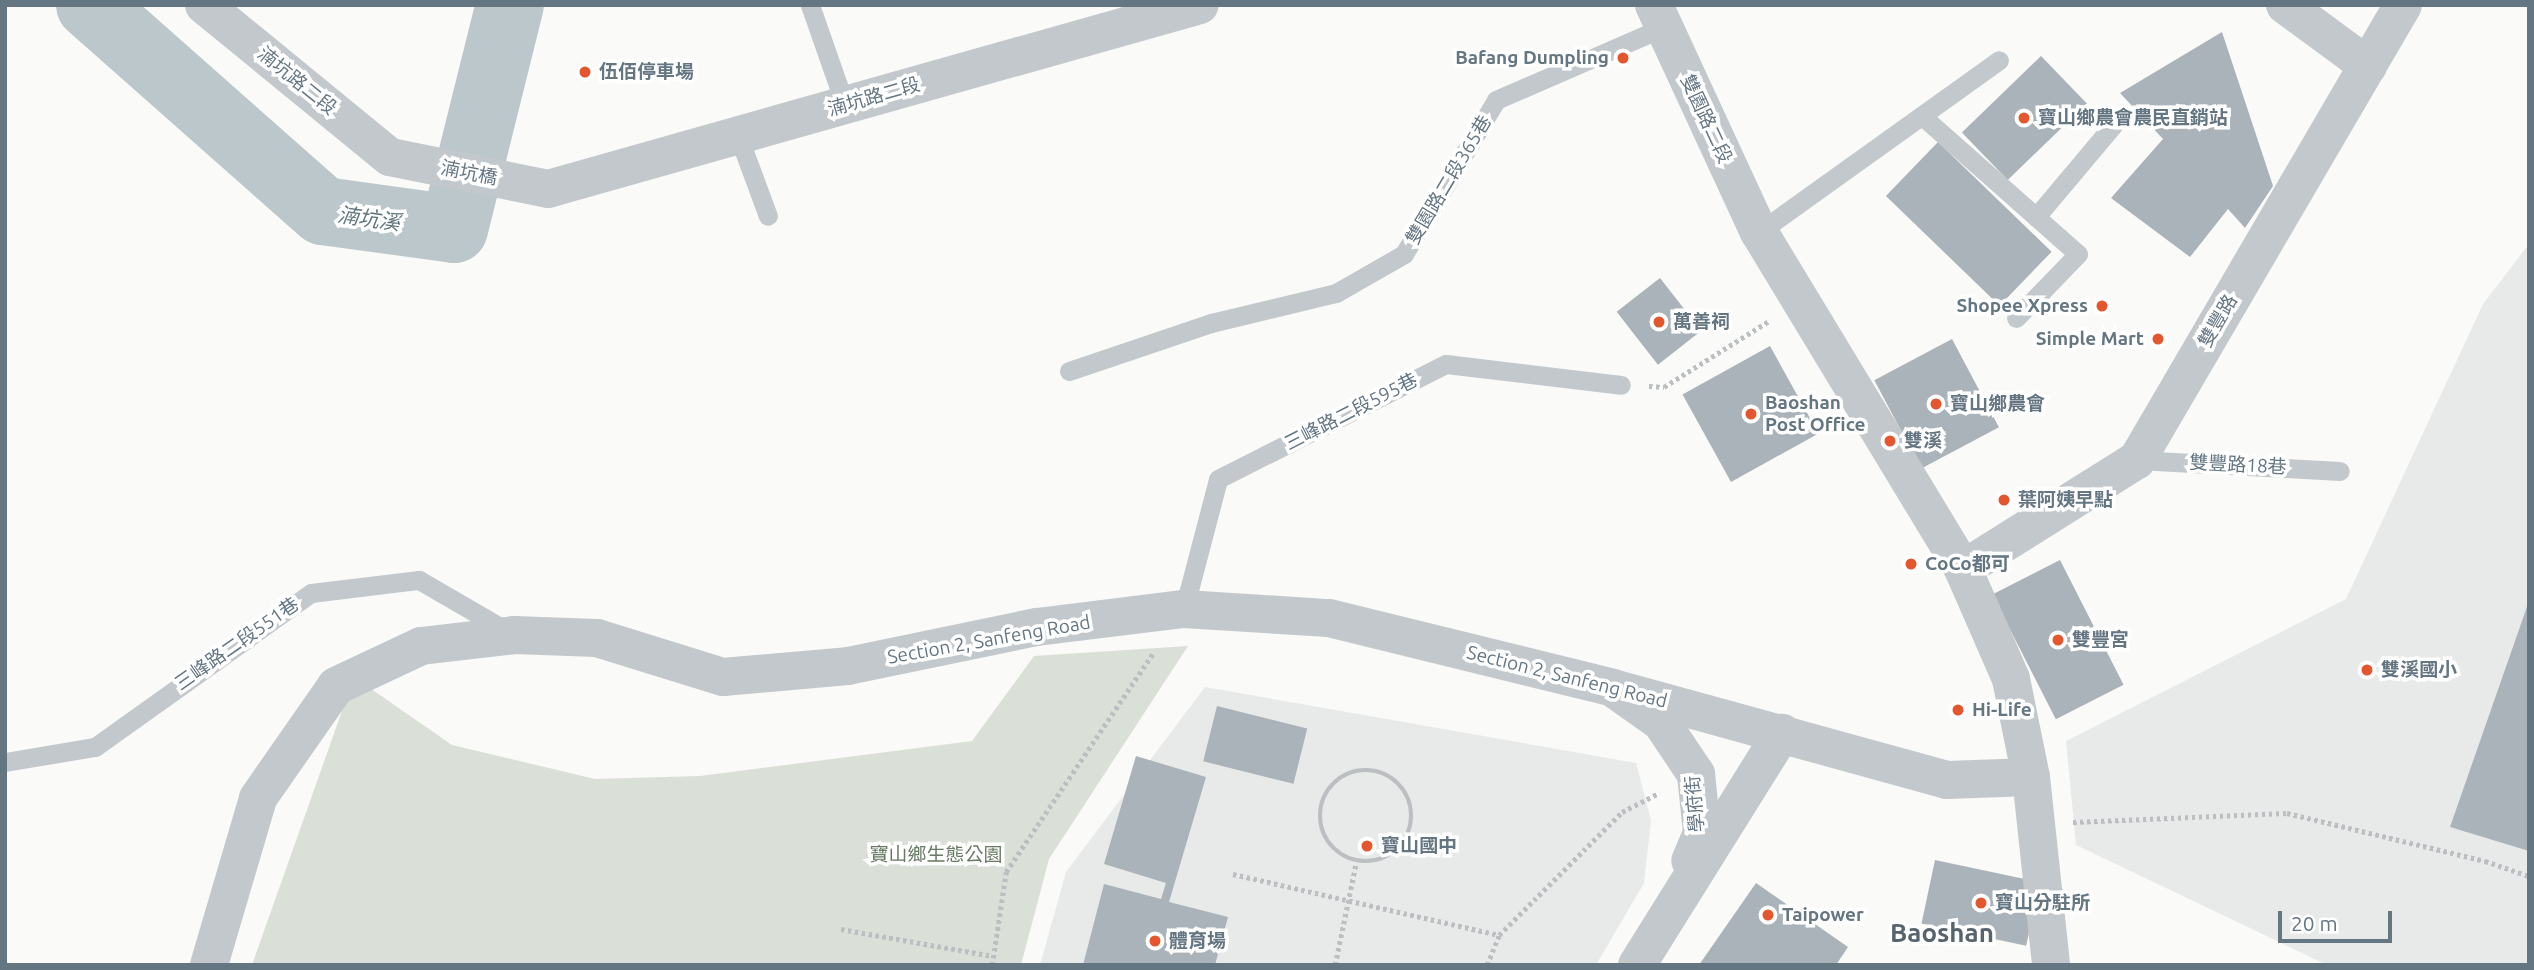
<!DOCTYPE html>
<html>
<head>
<meta charset="utf-8">
<style>
	body { margin:0 }
	#map { position:relative; width:2534px; height:970px; overflow:hidden; background:#fafaf8; font-family:Ubuntu,"Noto Sans TC",sans-serif }
	div>[style] { position:absolute }
	[style*='--x'] { left:calc(var(--x)*1px); top:calc(var(--y)*1px); width:calc(var(--w)*1px); rotate:calc(var(--a)*1deg) }
	.built>* { inset:0; background:#e8e9e9 }
	.green>* { inset:0; background:#dadfd7 }
	.river>* { height:68px; margin:-34px; padding:0 34px; transform-origin:34px; border-radius:34px; background:#bbc7cb }
	.building>* { inset:0; background:#aab3b9; transform-origin:0 0 }
	.path>* { height:4.5px; margin-top:-2.25px; transform-origin:0; background:repeating-linear-gradient(90deg,#bbbfc2 0 3.5px,transparent 0 7px) }
	.path>.ring { margin:-2.25px; padding:0; box-sizing:content-box; background:none; border:4.5px solid #bbbfc2; border-radius:50% }
	.service>* { height:19px; margin:-9.5px; padding:0 9.5px; transform-origin:9.5px; border-radius:9.5px; background:#c3c8cc }
	.minor>* { height:38px; margin:-19px; padding:0 19px; transform-origin:19px; border-radius:19px; background:#c3c8cc }
	.tertiary>* { height:38px; margin:-19px; padding:0 19px; transform-origin:19px; border-radius:19px; background:#c3c8cc }
	.dots>* { width:19px; height:19px; translate:-50% -50%; box-sizing:border-box; border:4px solid #fff; border-radius:50% }
	span { translate:-50% -50%; white-space:nowrap; text-align:center; line-height:1.15; -webkit-text-stroke:7px #fff; paint-order:stroke }
	.poi-label { font-size:19px; color:#657683; font-weight:700 }
	.right { translate:-100% -50%; text-align:right }
	.left { translate:0 -50%; text-align:left }
	.street-label { font-size:19px; color:#657683 }
	.park-label { font-size:19px; color:#687a64 }
	.water-label { font-size:21px; color:#60757c; font-style:italic }
	.district-label { font-size:26px; color:#57646e; font-weight:700 }
	.frame { position:absolute; inset:0; border:7px solid #657683; pointer-events:none }
	.scale { position:absolute; left:2278px; top:911px; width:114px; height:32px; box-sizing:border-box; border:4px solid #657683; border-top:0; padding-left:9px; font-size:21px; line-height:24px; white-space:nowrap; color:#657683; -webkit-text-stroke:5px #fff; paint-order:stroke }
</style>
</head>
<body>
<div id="map">
	<div class="built">
		<div style="clip-path:polygon(2529px 244px,2529px 965px,2327px 965px,2076px 845px,2066px 741px,2346px 599px,2483px 304px)"></div>
		<div style="clip-path:polygon(1205px 687px,1636px 763px,1651px 820px,1644px 883px,1596px 965px,1040px 965px,1066px 872px)"></div>
	</div>
	<div class="green">
		<div style="clip-path:polygon(1188px 646px,1049px 859px,1021px 965px,252px 965px,354px 677px,452px 745px,595px 779px,700px 776px,972px 741px,1034px 656px)"></div>
	</div>
	<div class="river">
		<div style="--x:90;--y:5;--w:311;--a:41.5"></div>
		<div style="--x:323;--y:211;--w:132;--a:7.8"></div>
		<div style="--x:454;--y:229;--w:231;--a:-76"></div>
	</div>
	<div class="building">
		<div style="clip-path:polygon(2222px 32px,2273px 186px,2245px 228px,2228px 209px,2190px 257px,2111px 198px,2163px 139px,2120px 93px)"></div>
		<div style="left:2041px;top:56px;width:66px;height:110px;rotate:46deg"></div>
		<div style="left:1938px;top:142px;width:158px;height:75px;rotate:44deg"></div>
		<div style="left:1660px;top:278px;width:67px;height:55px;rotate:52deg"></div>
		<div style="left:1952px;top:339px;width:100px;height:88px;rotate:62deg"></div>
		<div style="left:1770px;top:346px;width:100px;height:100px;rotate:61deg"></div>
		<div style="left:2060px;top:560px;width:140px;height:76px;rotate:63deg"></div>
		<div style="clip-path:polygon(2529px 601px,2529px 851px,2450px 827px)"></div>
		<div style="left:1217px;top:706px;width:93px;height:57px;rotate:14deg"></div>
		<div style="clip-path:polygon(1136px 756px,1206px 777px,1169px 902px,1228px 917px,1215px 965px,1083px 965px,1104px 884px,1161px 899px,1166px 883px,1104px 864px)"></div>
		<div style="left:1935px;top:860px;width:107px;height:65px;rotate:12deg"></div>
		<div style="clip-path:polygon(1756px 883px,1848px 947px,1836px 965px,1699px 965px)"></div>
	</div>
	<div class="path">
		<div style="--x:1649;--y:386;--w:15;--a:4"></div>
		<div style="--x:1664;--y:387;--w:124;--a:-32.2"></div>
		<div class="ring" style="left:1320px;top:770px;width:87.5px;height:87.5px"></div>
		<div style="--x:2073;--y:822;--w:214;--a:-2.4"></div>
		<div style="--x:2287;--y:813;--w:204;--a:13.6"></div>
		<div style="--x:2485;--y:861;--w:46;--a:18.8"></div>
		<div style="--x:1233;--y:874;--w:273;--a:12.9"></div>
		<div style="--x:1499;--y:935;--w:174;--a:-45"></div>
		<div style="--x:1622;--y:812;--w:42;--a:-27.2"></div>
		<div style="--x:841;--y:929;--w:154;--a:10.1"></div>
		<div style="--x:992;--y:965;--w:94;--a:-81.4"></div>
		<div style="--x:1006;--y:872;--w:264;--a:-56.1"></div>
		<div style="--x:1335;--y:965;--w:104;--a:-78.4"></div>
		<div style="--x:1487;--y:965;--w:32;--a:-68"></div>
	</div>
	<div class="service">
		<div style="--x:810;--y:5;--w:106;--a:70.7"></div>
		<div style="--x:1922;--y:116;--w:208;--a:41.5"></div>
		<div style="--x:2078;--y:254;--w:89;--a:134.1"></div>
		<div style="--x:738;--y:135;--w:86;--a:69.7"></div>
		<div style="--x:2036;--y:217;--w:121;--a:-50"></div>
		<div style="--x:1759;--y:232;--w:295;--a:-35.6"></div>
		<div style="--x:1069;--y:371;--w:150;--a:-18.7"></div>
		<div style="--x:1211;--y:323;--w:129;--a:-13.5"></div>
		<div style="--x:1336;--y:293;--w:78;--a:-29.8"></div>
		<div style="--x:1404;--y:254;--w:179;--a:-59.1"></div>
		<div style="--x:1496;--y:100;--w:183;--a:-23.5"></div>
		<div style="--x:2137;--y:460;--w:203;--a:3.1"></div>
		<div style="--x:1184;--y:609;--w:134;--a:-75.3"></div>
		<div style="--x:1218;--y:479;--w:255;--a:-26.8"></div>
		<div style="--x:1446;--y:364;--w:176;--a:6.8"></div>
		<div style="--x:5;--y:762;--w:91;--a:-9.5"></div>
		<div style="--x:95;--y:747;--w:265;--a:-35.5"></div>
		<div style="--x:311;--y:593;--w:109;--a:-6.9"></div>
		<div style="--x:419;--y:580;--w:102;--a:30.1"></div>
	</div>
	<div class="minor">
		<div style="--x:204;--y:5;--w:240;--a:39.3"></div>
		<div style="--x:390;--y:157;--w:161;--a:11.4"></div>
		<div style="--x:548;--y:189;--w:677;--a:-15.76"></div>
		<div style="--x:2285;--y:5;--w:103;--a:36.3"></div>
		<div style="--x:1963;--y:569;--w:205;--a:-32.1"></div>
		<div style="--x:2137;--y:460;--w:527;--a:-59.69"></div>
		<div style="--x:1617;--y:691;--w:54;--a:35.2"></div>
		<div style="--x:1661;--y:722;--w:63;--a:56.1"></div>
		<div style="--x:1696;--y:774;--w:59;--a:84.2"></div>
		<div style="--x:1702;--y:833;--w:30;--a:113"></div>
		<div style="--x:1637;--y:965;--w:274;--a:-58"></div>
	</div>
	<div class="tertiary">
		<div style="--x:1654;--y:5;--w:250;--a:65.2"></div>
		<div style="--x:1759;--y:232;--w:394;--a:58.8"></div>
		<div style="--x:1963;--y:569;--w:120;--a:66.4"></div>
		<div style="--x:2011;--y:679;--w:100;--a:78.5"></div>
		<div style="--x:2031;--y:777;--w:189;--a:83.9"></div>
		<div style="--x:209;--y:965;--w:174;--a:-73.6"></div>
		<div style="--x:258;--y:798;--w:136;--a:-55.1"></div>
		<div style="--x:336;--y:686;--w:94;--a:-25.2"></div>
		<div style="--x:421;--y:646;--w:94;--a:-6.7"></div>
		<div style="--x:514;--y:635;--w:83;--a:2.1"></div>
		<div style="--x:597;--y:638;--w:132;--a:17.2"></div>
		<div style="--x:723;--y:677;--w:125;--a:-5"></div>
		<div style="--x:848;--y:666;--w:193;--a:-11.7"></div>
		<div style="--x:1037;--y:627;--w:148;--a:-7"></div>
		<div style="--x:1184;--y:609;--w:145;--a:3.6"></div>
		<div style="--x:1329;--y:618;--w:292;--a:13.8"></div>
		<div style="--x:1613;--y:688;--w:346;--a:15.4"></div>
		<div style="--x:1947;--y:780;--w:84;--a:-2"></div>
	</div>
	<div class="dots">
		<div style="left:1623px;top:58px;background:#e4572e"></div>
		<div style="left:585px;top:72px;background:#e4572e"></div>
		<div style="left:2024px;top:118px;background:#e4572e"></div>
		<div style="left:2102px;top:306px;background:#e4572e"></div>
		<div style="left:1659px;top:322px;background:#e4572e"></div>
		<div style="left:2158px;top:339px;background:#e4572e"></div>
		<div style="left:1936px;top:404px;background:#e4572e"></div>
		<div style="left:1751px;top:414px;background:#e4572e"></div>
		<div style="left:1890px;top:441px;background:#e4572e"></div>
		<div style="left:2004px;top:500px;background:#e4572e"></div>
		<div style="left:1911px;top:564px;background:#e4572e"></div>
		<div style="left:2058px;top:640px;background:#e4572e"></div>
		<div style="left:2367px;top:670px;background:#e4572e"></div>
		<div style="left:1958px;top:710px;background:#e4572e"></div>
		<div style="left:1367px;top:846px;background:#e4572e"></div>
		<div style="left:1981px;top:903px;background:#e4572e"></div>
		<div style="left:1768px;top:915px;background:#e4572e"></div>
		<div style="left:1155px;top:941px;background:#e4572e"></div>
	</div>
	<div class="poi-label">
		<span class="right" style="left:1609px;top:58px">Bafang Dumpling</span>
		<span class="left" style="left:599px;top:72px">伍佰停車場</span>
		<span class="left" style="left:2038px;top:118px">寶山鄉農會農民直銷站</span>
		<span class="right" style="left:2088px;top:306px">Shopee Xpress</span>
		<span class="left" style="left:1673px;top:322px">萬善祠</span>
		<span class="right" style="left:2144px;top:339px">Simple Mart</span>
		<span class="left" style="left:1765px;top:414px">Baoshan<br>Post Office</span>
		<span class="left" style="left:1950px;top:404px">寶山鄉農會</span>
		<span class="left" style="left:1904px;top:441px">雙溪</span>
		<span class="left" style="left:2018px;top:500px">葉阿姨早點</span>
		<span class="left" style="left:1925px;top:564px">CoCo都可</span>
		<span class="left" style="left:2072px;top:640px">雙豐宮</span>
		<span class="left" style="left:2381px;top:670px">雙溪國小</span>
		<span class="left" style="left:1972px;top:710px">Hi-Life</span>
		<span class="left" style="left:1381px;top:846px">寶山國中</span>
		<span class="left" style="left:1995px;top:903px">寶山分駐所</span>
		<span class="left" style="left:1782px;top:915px">Taipower</span>
		<span class="left" style="left:1169px;top:941px">體育場</span>
	</div>
	<div class="street-label">
		<span style="left:297px;top:81px;rotate:39deg">湳坑路二段</span>
		<span style="left:874px;top:97px;rotate:-16deg">湳坑路二段</span>
		<span style="left:1706px;top:119px;rotate:65deg">雙園路二段</span>
		<span style="left:469px;top:173px;rotate:11deg">湳坑橋</span>
		<span style="left:1449px;top:180px;rotate:-59deg">雙園路二段365巷</span>
		<span style="left:2218px;top:321px;rotate:-60deg">雙豐路</span>
		<span style="left:1351px;top:412px;rotate:-27deg">三峰路二段595巷</span>
		<span style="left:2238px;top:465px;rotate:3deg">雙豐路18巷</span>
		<span style="left:989px;top:640px;rotate:-10deg">Section 2, Sanfeng Road</span>
		<span style="left:237px;top:644px;rotate:-35deg">三峰路二段551巷</span>
		<span style="left:1567px;top:677px;rotate:14deg">Section 2, Sanfeng Road</span>
		<span style="left:1695px;top:804px;rotate:-95deg">學府街</span>
	</div>
	<div class="park-label">
		<span style="left:936px;top:855px">寶山鄉生態公園</span>
	</div>
	<div class="water-label">
		<span style="left:369px;top:218px;rotate:8deg">湳坑溪</span>
	</div>
	<div class="district-label">
		<span style="left:1942px;top:933px">Baoshan</span>
	</div>
	<div class="frame"></div>
	<div class="scale">20 m</div>
</div>
</body>
</html>
